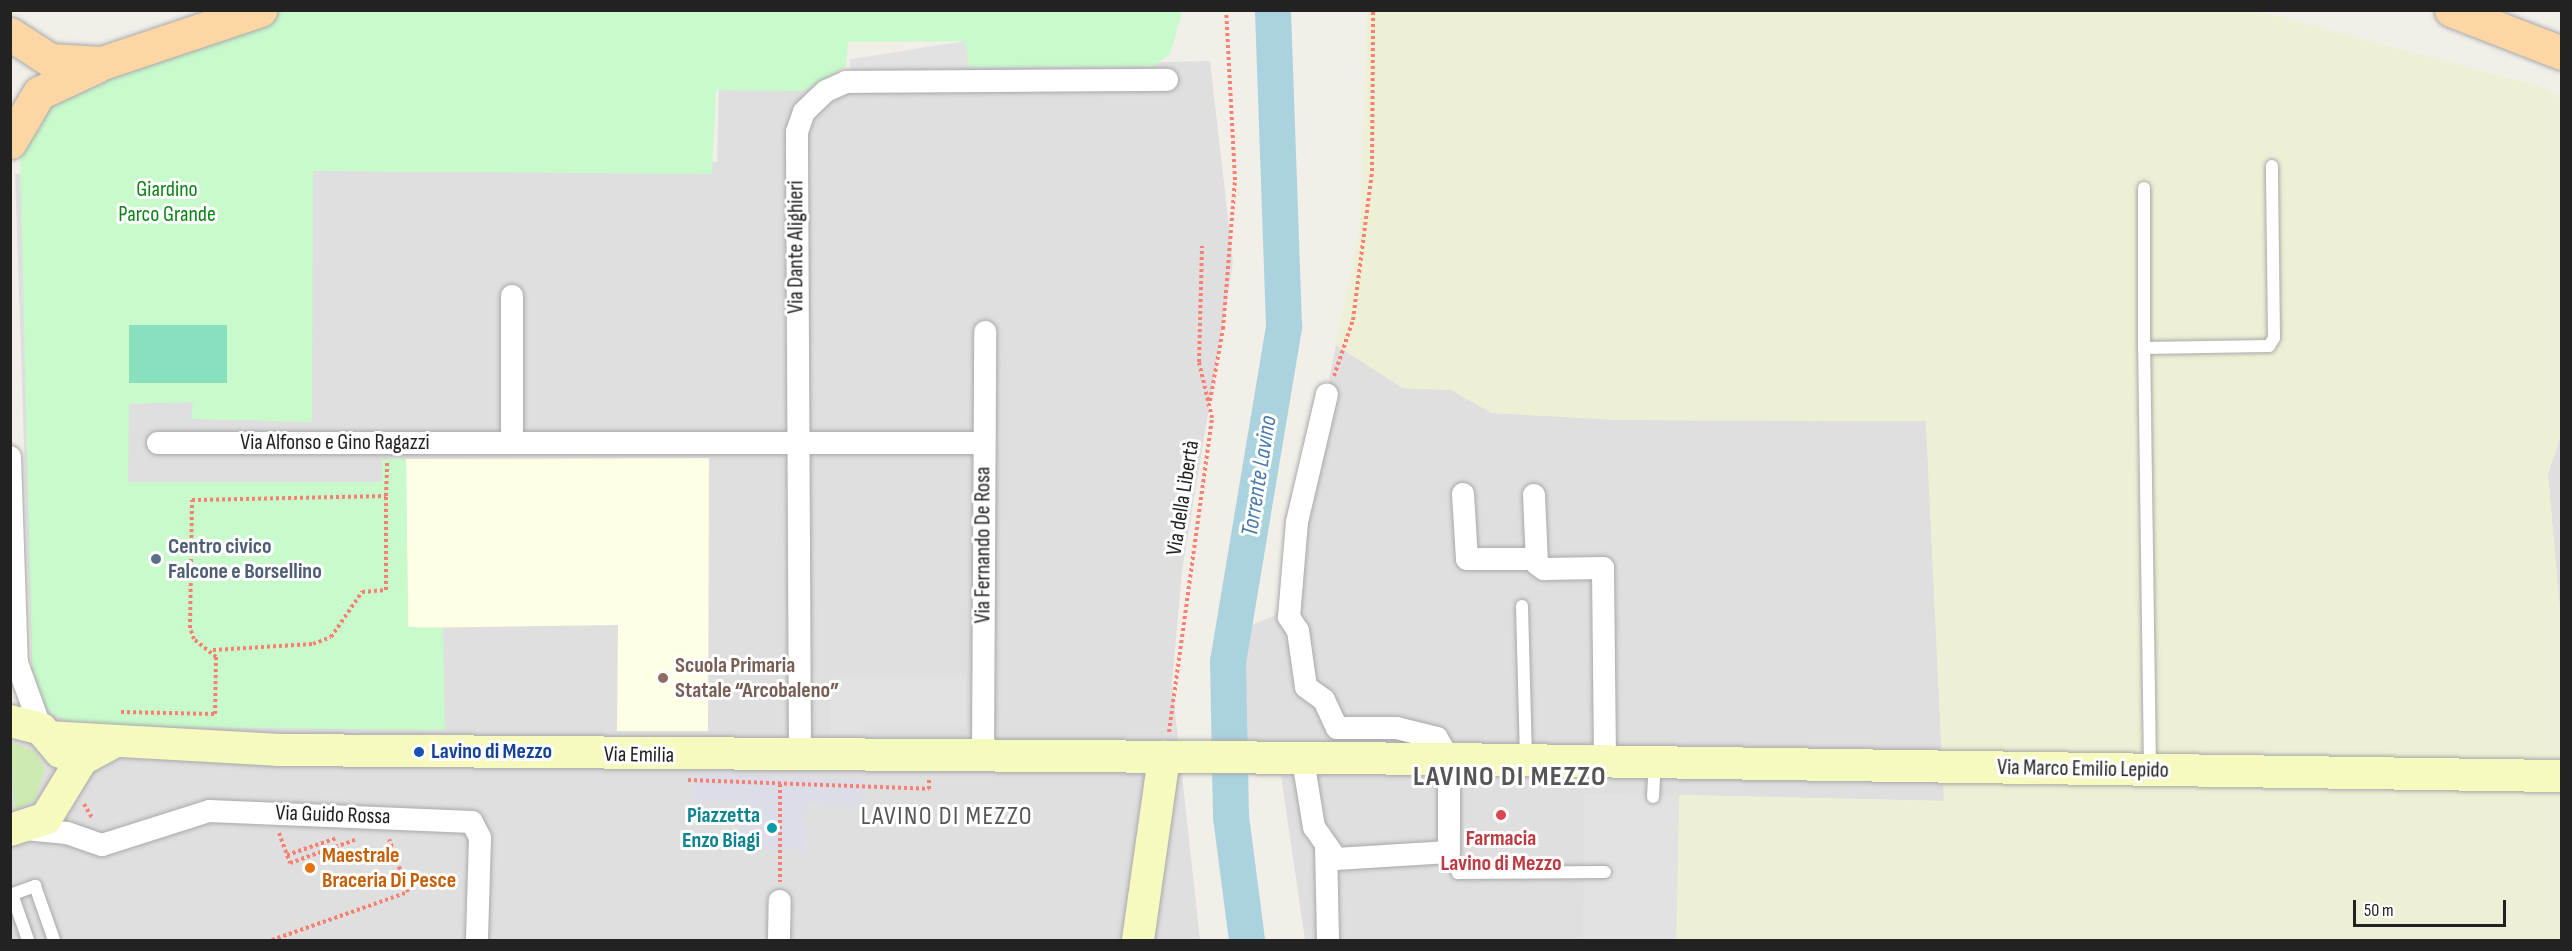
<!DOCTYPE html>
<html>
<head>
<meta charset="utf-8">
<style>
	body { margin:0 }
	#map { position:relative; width:2572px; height:951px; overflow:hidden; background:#f2efe9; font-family:"Sofia Sans Condensed",sans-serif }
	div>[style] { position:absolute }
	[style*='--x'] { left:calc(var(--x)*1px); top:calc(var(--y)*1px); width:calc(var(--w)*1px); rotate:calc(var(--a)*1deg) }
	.residential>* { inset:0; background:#e0dfdf }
	.education>* { inset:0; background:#ffffe5 }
	.farmland>* { inset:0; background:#eef0d5 }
	.grass>* { inset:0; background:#cdebb0 }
	.park>* { inset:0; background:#c8facc }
	.pitch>* { inset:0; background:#88e0be; transform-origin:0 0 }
	.parking>* { inset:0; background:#e2e2e2; transform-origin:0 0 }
	.plaza>* { inset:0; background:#dddde8 }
	.river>* { height:36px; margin:-18px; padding:0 18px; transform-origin:18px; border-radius:18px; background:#aad3df }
	.path>* { height:4px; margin-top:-2px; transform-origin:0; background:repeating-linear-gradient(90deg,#fa8072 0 3px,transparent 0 6px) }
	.roads { filter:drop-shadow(0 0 2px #a9a9a9) drop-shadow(0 0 2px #a9a9a9) }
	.lane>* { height:12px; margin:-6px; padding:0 6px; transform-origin:6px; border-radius:6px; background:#fff }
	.street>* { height:22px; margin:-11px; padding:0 11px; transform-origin:11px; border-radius:11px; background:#fff }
	.secondary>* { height:32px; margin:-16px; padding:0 16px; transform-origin:16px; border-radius:16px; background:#f7fabf }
	.primary>* { height:33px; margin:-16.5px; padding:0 16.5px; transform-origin:16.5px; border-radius:16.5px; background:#fcd6a4 }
	.dots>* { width:16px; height:16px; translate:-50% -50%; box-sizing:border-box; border:3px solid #fff; border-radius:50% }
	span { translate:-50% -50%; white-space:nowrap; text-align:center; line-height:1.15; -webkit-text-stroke:6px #fff; paint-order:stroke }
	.park-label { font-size:22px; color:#0c8416 }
	.street-label { font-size:22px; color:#222 }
	.service-label { font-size:22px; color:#4e5e75; font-weight:700 }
	.left { translate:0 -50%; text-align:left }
	.education-label { font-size:22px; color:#785e54; font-weight:700 }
	.transit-label { font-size:22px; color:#164399; font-weight:700 }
	.culture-label { font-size:22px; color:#0d838f; font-weight:700 }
	.right { translate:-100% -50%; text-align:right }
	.health-label { font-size:22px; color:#be3a42; font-weight:700 }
	.food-label { font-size:22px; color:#c56008; font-weight:700 }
	.water-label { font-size:24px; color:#4a7aab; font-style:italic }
	.quarter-label { font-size:26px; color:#555; letter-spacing:1.5px }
	.district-label { font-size:28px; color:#555; font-weight:700; letter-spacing:1.5px }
	.frame { position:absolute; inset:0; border:12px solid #222; pointer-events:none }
	.scale { position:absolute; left:2353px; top:900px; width:153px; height:27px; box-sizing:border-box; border:3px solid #222; border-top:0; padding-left:8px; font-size:18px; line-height:21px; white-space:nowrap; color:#222; -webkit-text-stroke:4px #fff; paint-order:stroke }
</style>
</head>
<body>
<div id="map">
	<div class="residential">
		<div style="clip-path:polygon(1210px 61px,1233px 262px,1182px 571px,1172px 684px,1200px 940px,11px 940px,10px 753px,32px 684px,15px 174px,282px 162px,717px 162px,719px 82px,969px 67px)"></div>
		<div style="clip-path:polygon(1336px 345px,1403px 388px,1451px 390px,1492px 413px,1621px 420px,1926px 421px,1944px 801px,1680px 795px,1676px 940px,1305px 940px,1281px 776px,1249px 775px,1239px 738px,1241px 629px,1274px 616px,1285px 598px)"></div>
		<div style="clip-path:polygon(2561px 433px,2561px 632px,2548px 474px)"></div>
	</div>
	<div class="education">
		<div style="clip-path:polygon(709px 458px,708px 731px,617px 731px,618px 625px,408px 628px,406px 459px)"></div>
	</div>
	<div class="farmland">
		<div style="clip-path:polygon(1367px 11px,2257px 11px,2539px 86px,2562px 98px,2562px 433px,2548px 474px,2562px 632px,2561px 940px,1676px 940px,1679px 795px,1944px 801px,1926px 421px,1621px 420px,1492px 413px,1451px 390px,1403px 388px,1336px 345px,1360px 228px)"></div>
	</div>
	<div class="grass">
		<div style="clip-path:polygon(10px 742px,35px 751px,45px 769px,35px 800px,15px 810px)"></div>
	</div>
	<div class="park">
		<div style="clip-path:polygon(277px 11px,1181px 11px,1181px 16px,1170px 54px,1154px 66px,969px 67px,965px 41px,848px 42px,846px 66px,804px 91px,716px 90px,712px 174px,313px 171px,312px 422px,191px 419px,193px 402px,129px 404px,128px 482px,382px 482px,382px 459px,406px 459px,408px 627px,443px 628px,445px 730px,82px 726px,50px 713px,36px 689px,32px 664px,20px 150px,34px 118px,79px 76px)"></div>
	</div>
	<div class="pitch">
		<div style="left:129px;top:325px;width:98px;height:58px"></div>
	</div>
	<div class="parking">
		<div style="left:965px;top:41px;width:26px;height:117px;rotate:81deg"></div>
		<div style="clip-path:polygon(830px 677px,967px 677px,967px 727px,864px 727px,863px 734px,830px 734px)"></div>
		<div style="left:1585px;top:794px;width:94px;height:146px;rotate:1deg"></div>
	</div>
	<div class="plaza">
		<div style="clip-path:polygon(696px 772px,863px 780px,862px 808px,806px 805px,804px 851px,739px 848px,741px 803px,694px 801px)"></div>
	</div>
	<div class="river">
		<div style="--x:1247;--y:940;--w:124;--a:-97.4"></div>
		<div style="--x:1231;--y:817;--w:155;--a:-91.1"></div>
		<div style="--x:1228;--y:662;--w:341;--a:-80.5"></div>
		<div style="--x:1284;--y:326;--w:316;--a:-92"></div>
	</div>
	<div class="path">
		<div style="--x:1334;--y:376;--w:59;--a:-71.3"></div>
		<div style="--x:1353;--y:320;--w:150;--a:-82.7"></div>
		<div style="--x:1372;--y:171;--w:161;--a:-89.6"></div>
		<div style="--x:1210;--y:401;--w:73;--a:-79.8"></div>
		<div style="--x:1223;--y:329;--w:149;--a:-85.4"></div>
		<div style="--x:1235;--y:180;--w:170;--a:-93"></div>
		<div style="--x:213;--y:650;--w:100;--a:-3.4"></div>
		<div style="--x:313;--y:644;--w:19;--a:-21"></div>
		<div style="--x:331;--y:637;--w:55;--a:-55.4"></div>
		<div style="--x:362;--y:592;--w:24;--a:-5"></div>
		<div style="--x:386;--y:590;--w:94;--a:-90"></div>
		<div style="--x:121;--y:712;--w:94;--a:1.2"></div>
		<div style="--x:215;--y:714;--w:57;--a:-89"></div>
		<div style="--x:216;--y:657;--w:28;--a:-141"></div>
		<div style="--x:194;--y:639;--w:12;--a:-110"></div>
		<div style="--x:190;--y:628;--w:128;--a:-89.1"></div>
		<div style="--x:192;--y:500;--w:194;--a:-1.2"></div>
		<div style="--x:386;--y:496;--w:34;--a:-88"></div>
		<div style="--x:1169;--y:732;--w:317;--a:-82.2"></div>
		<div style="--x:1212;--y:418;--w:57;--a:-103.1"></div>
		<div style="--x:1199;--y:362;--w:116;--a:-88.5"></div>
		<div style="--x:688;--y:780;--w:241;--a:2.1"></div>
		<div style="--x:929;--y:789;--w:10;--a:-90"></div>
		<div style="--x:780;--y:784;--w:98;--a:90"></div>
		<div style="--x:84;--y:804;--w:16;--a:60"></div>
		<div style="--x:279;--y:833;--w:32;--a:70"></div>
		<div style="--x:290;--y:863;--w:69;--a:-19.5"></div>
		<div style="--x:287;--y:855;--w:53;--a:-18.8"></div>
		<div style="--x:272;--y:940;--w:144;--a:-19.4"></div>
		<div style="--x:408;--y:892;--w:56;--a:-109.7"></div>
	</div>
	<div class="roads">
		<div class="lane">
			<div style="--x:2144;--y:188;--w:160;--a:90"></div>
			<div style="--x:1522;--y:606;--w:155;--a:88.5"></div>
			<div style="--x:2150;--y:768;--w:420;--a:-90.8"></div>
			<div style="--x:2144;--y:348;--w:125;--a:-0.9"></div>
			<div style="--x:2269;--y:346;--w:9;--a:-58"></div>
			<div style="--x:2274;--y:338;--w:172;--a:-90.7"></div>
			<div style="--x:1653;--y:797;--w:34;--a:-87"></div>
			<div style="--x:1449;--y:852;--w:23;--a:67"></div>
			<div style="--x:1458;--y:873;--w:147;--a:-0.4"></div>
			<div style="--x:12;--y:894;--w:49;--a:70.8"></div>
			<div style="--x:10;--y:895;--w:27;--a:-20"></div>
			<div style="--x:35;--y:886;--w:57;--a:70.6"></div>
		</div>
		<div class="street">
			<div style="--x:512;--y:296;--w:147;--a:90"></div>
			<div style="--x:158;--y:443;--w:824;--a:0"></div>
			<div style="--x:10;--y:457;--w:206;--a:88.1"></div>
			<div style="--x:17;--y:663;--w:70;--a:70"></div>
			<div style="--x:1463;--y:494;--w:65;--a:86.5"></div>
			<div style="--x:1467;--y:559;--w:68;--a:0"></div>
			<div style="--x:1534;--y:495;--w:69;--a:87.5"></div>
			<div style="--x:1537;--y:564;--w:9;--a:36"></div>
			<div style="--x:1544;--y:569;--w:59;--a:-1"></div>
			<div style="--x:1603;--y:568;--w:194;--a:89.4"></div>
			<div style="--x:800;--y:757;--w:625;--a:-90.28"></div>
			<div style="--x:797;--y:132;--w:21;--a:-71"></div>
			<div style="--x:804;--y:112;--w:30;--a:-44"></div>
			<div style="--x:826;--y:91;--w:22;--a:-24"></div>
			<div style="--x:846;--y:82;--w:321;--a:-0.4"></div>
			<div style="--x:983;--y:759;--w:427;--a:-89.7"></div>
			<div style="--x:1303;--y:760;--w:68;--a:80.7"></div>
			<div style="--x:1314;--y:827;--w:39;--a:55"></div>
			<div style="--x:1336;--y:859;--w:113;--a:-3.5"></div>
			<div style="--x:1449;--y:852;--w:93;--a:-90"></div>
			<div style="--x:1449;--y:759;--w:24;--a:-120"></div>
			<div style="--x:1437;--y:738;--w:41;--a:-166"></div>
			<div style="--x:1397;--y:728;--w:60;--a:180"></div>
			<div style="--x:1337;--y:728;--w:31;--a:-115"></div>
			<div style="--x:1324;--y:700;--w:22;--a:-144"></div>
			<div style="--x:1306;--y:687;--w:57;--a:-98.1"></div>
			<div style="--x:1298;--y:631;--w:17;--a:-123"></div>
			<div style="--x:1289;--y:617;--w:95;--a:-85.2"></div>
			<div style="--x:1297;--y:522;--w:131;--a:-76.8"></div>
			<div style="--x:25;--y:829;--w:42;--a:5.4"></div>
			<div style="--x:67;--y:833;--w:37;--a:19"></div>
			<div style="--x:102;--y:845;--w:112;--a:-17.6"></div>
			<div style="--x:209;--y:811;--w:263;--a:2.4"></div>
			<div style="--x:472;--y:822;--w:18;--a:63"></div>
			<div style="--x:480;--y:838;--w:102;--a:91.7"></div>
			<div style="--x:1326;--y:845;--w:95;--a:88.8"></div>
			<div style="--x:779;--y:940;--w:39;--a:-89"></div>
		</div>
		<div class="secondary">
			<div style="--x:10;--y:721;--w:32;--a:14"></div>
			<div style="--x:41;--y:729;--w:30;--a:50"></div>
			<div style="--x:49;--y:737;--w:229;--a:3.2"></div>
			<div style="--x:278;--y:750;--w:1171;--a:0.44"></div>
			<div style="--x:1449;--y:759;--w:1113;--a:0.88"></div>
			<div style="--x:10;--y:830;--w:38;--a:-18"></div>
			<div style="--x:46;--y:818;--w:69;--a:-58.6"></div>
			<div style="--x:82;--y:759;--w:36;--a:-28"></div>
			<div style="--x:1138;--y:940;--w:185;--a:-81.9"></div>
		</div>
		<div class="primary">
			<div style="--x:2451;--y:10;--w:119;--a:21.2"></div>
			<div style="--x:10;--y:34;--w:48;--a:33"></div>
			<div style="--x:50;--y:60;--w:52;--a:3.3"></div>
			<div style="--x:102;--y:63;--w:167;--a:-18.5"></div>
			<div style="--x:10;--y:142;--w:57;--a:-59.4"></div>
			<div style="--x:39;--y:93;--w:64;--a:-25"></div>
		</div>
	</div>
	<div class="dots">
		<div style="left:156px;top:559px;background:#5c6f8a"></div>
		<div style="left:663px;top:678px;background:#8d6e63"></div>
		<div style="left:419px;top:752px;background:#1a4fb4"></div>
		<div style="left:1501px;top:815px;background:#e0444e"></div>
		<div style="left:772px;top:828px;background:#0f9aa8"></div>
		<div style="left:310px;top:868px;background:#e8710a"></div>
	</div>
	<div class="park-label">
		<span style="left:167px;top:202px">Giardino<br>Parco Grande</span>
	</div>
	<div class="street-label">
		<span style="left:796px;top:247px;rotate:-90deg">Via Dante Alighieri</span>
		<span style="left:335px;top:443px">Via Alfonso e Gino Ragazzi</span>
		<span style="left:1183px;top:498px;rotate:-81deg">Via della Libertà</span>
		<span style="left:983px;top:545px;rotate:-90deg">Via Fernando De Rosa</span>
		<span style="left:639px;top:755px;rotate:1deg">Via Emilia</span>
		<span style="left:2083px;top:769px;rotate:1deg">Via Marco Emilio Lepido</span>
		<span style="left:333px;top:815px;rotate:2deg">Via Guido Rossa</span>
	</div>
	<div class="service-label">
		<span class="left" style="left:168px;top:559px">Centro civico<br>Falcone e Borsellino</span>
	</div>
	<div class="education-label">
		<span class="left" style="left:675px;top:678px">Scuola Primaria<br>Statale “Arcobaleno”</span>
	</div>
	<div class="transit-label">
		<span class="left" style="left:431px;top:752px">Lavino di Mezzo</span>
	</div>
	<div class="culture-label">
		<span class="right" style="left:760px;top:828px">Piazzetta<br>Enzo Biagi</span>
	</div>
	<div class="health-label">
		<span style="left:1501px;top:851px">Farmacia<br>Lavino di Mezzo</span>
	</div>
	<div class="food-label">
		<span class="left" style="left:322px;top:868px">Maestrale<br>Braceria Di Pesce</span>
	</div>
	<div class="water-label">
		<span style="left:1259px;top:476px;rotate:-81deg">Torrente Lavino</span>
	</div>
	<div class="quarter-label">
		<span style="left:947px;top:817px">LAVINO DI MEZZO</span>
	</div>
	<div class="district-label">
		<span style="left:1510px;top:777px">LAVINO DI MEZZO</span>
	</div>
	<div class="frame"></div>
	<div class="scale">50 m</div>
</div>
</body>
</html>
